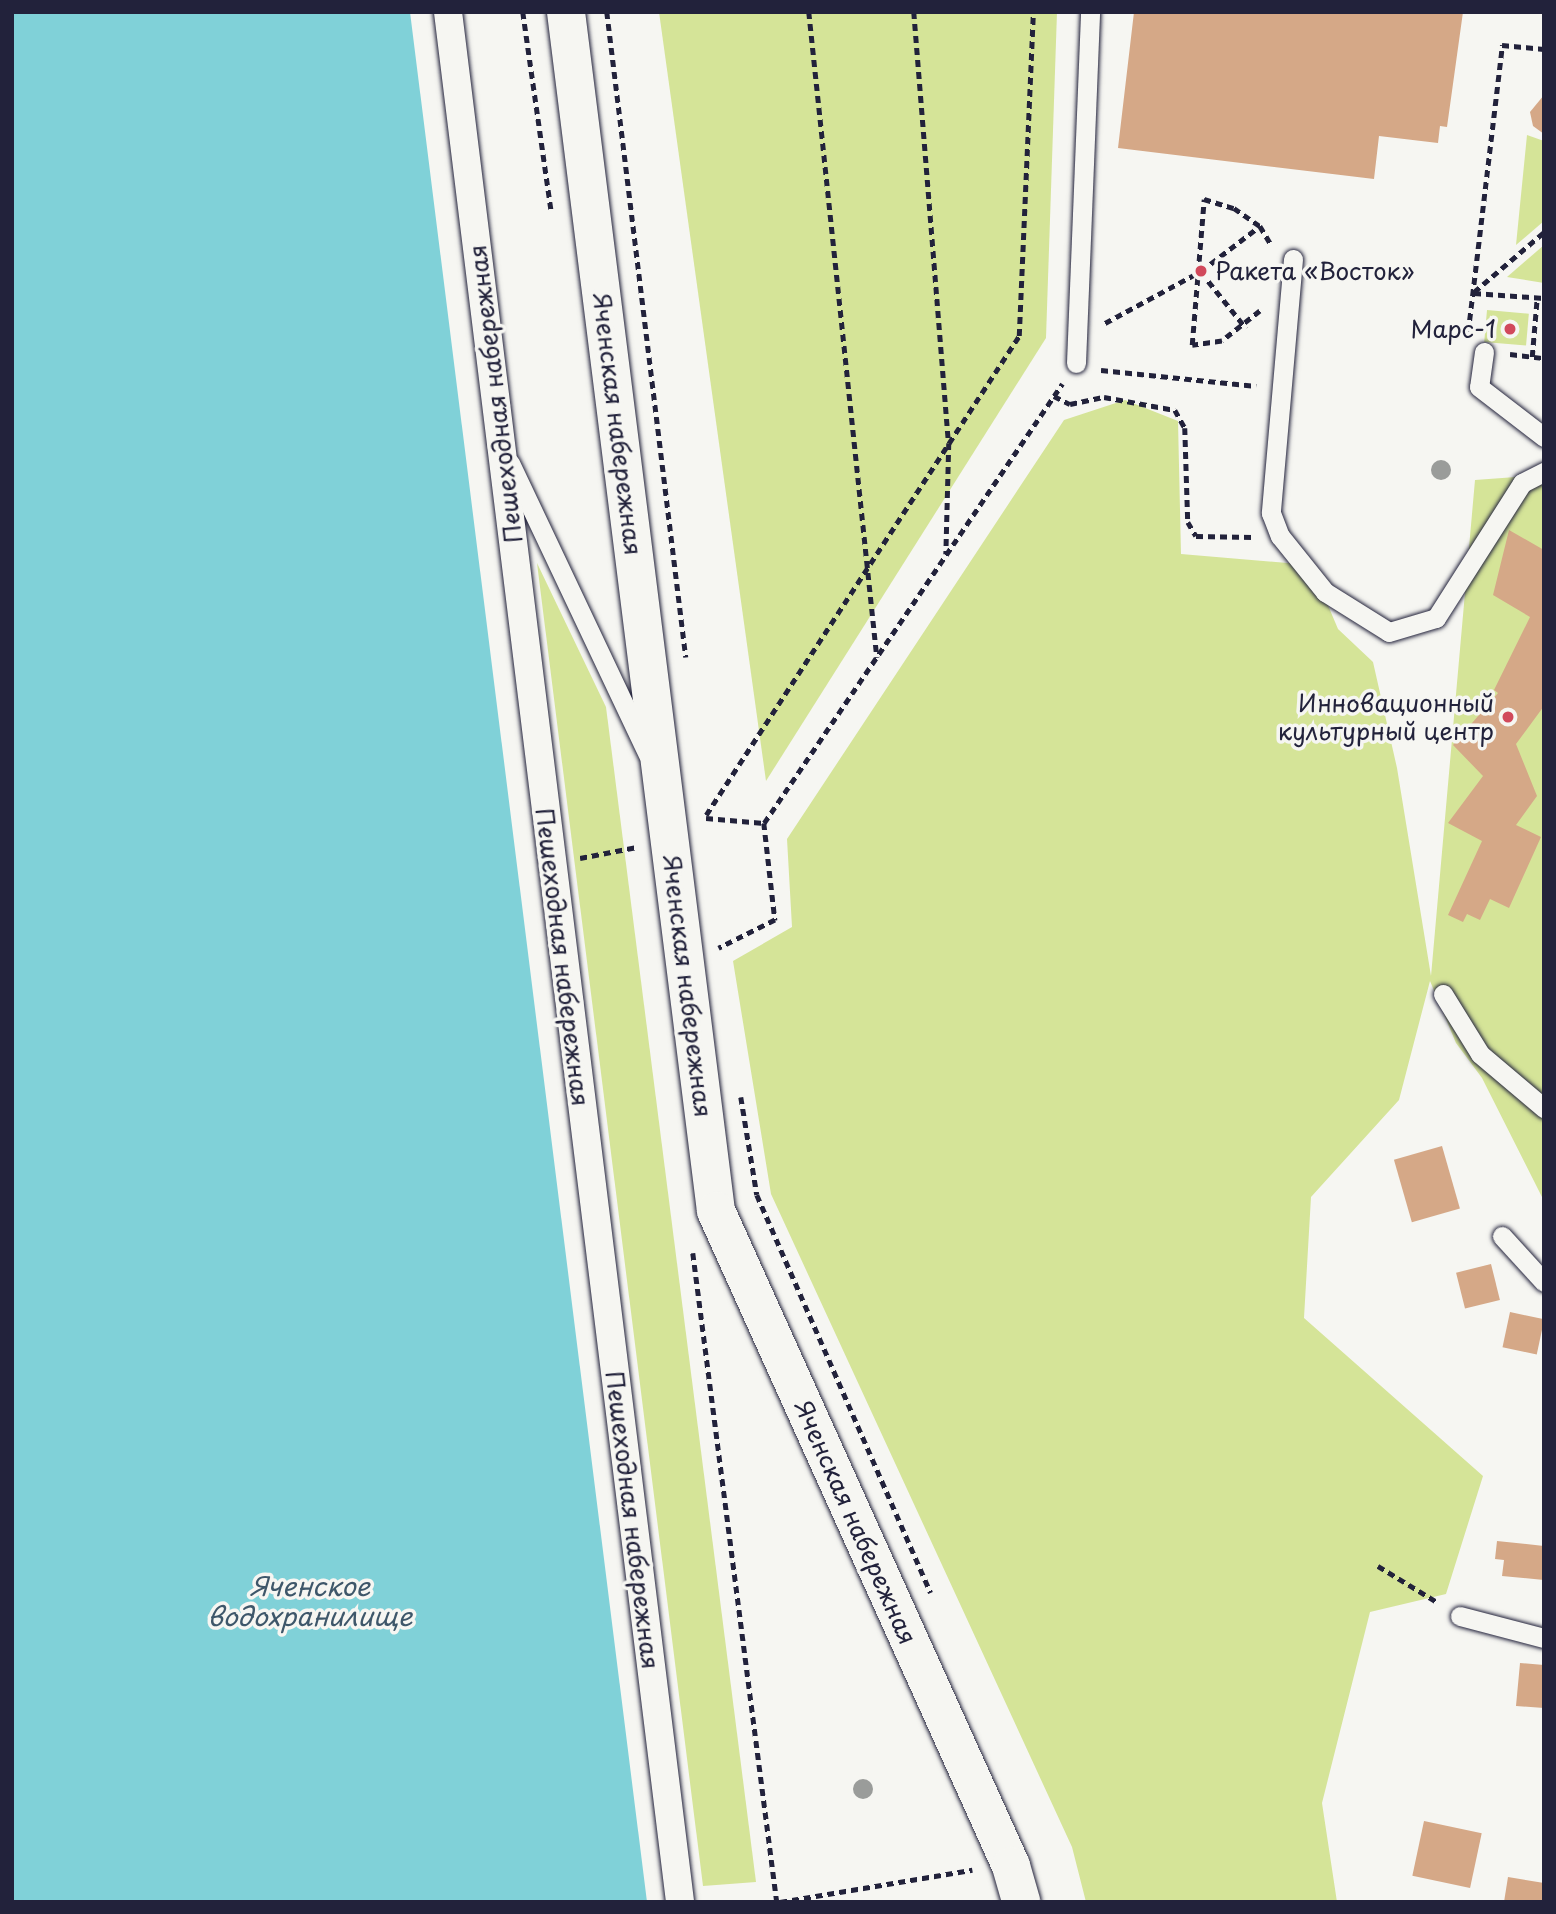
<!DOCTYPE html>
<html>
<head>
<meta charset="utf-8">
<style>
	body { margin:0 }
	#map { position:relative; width:1556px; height:1914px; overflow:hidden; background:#f6f6f2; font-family:"Playpen Sans",sans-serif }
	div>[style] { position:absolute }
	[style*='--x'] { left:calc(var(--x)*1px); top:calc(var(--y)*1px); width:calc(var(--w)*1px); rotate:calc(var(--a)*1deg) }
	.green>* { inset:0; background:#d5e498; transform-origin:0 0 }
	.water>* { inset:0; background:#80d1d8 }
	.building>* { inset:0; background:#d5a887; transform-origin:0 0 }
	.path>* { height:4.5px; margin-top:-2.25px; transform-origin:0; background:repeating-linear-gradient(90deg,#22223b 0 7px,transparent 0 12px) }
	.roads { filter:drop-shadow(0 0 2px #22223b) drop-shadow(0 0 2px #22223b) }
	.service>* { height:19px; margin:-9.5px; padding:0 9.5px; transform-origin:9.5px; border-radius:9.5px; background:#f6f6f2 }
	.pedestrian>* { height:28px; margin:-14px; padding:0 14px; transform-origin:14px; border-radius:14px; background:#f6f6f2 }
	.tertiary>* { height:38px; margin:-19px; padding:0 19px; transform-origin:19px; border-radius:19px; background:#f6f6f2 }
	.trees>* { width:20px; height:20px; margin:-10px; border-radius:50%; background:#9a9c9a }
	.dots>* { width:19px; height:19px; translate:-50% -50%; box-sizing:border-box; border:4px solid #f6f6f2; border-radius:50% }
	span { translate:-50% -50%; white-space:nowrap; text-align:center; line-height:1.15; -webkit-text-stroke:7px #f6f6f2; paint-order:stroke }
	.poi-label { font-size:24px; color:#22223b }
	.left { translate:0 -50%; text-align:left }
	.right { translate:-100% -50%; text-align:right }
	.street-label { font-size:24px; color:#22223b }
	.water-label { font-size:26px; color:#3e576a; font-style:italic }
	.frame { position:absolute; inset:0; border:14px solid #22223b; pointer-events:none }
</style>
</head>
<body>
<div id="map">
	<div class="green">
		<div style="clip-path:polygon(659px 12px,1057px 12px,1046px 338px,766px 781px)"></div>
		<div style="clip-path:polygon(1527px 135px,1544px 141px,1544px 221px,1516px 245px)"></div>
		<div style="clip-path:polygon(1544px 245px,1544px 283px,1507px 277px)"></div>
		<div style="left:1487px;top:310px;width:42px;height:32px;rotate:5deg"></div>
		<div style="clip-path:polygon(1125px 400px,1178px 421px,1181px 554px,1311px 565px,1338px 629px,1373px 662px,1397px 768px,1431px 976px,1475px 480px,1544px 475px,1544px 1201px,1482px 1078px,1456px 1043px,1430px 981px,1399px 1100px,1311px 1197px,1304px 1318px,1483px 1476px,1446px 1594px,1370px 1612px,1322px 1803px,1337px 1902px,1086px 1902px,1072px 1847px,771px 1194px,733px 961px,792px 927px,787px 839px,1064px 420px)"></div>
		<div style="clip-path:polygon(537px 563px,606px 707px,756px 1882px,703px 1886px)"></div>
	</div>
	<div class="water">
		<div style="clip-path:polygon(12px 12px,410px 12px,647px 1902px,12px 1902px)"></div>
	</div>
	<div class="building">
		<div style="clip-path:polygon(1134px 12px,1463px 12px,1447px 127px,1440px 126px,1438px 143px,1379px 136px,1374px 179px,1118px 148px)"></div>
		<div style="clip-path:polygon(1544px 95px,1544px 134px,1533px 126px,1530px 112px)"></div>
		<div style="clip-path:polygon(1509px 530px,1544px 550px,1544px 706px,1516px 744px,1537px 796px,1516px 825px,1541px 837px,1509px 908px,1490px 899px,1480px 920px,1467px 914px,1463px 922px,1448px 915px,1482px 841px,1448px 823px,1483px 776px,1453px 745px,1498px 693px,1494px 690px,1530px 617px,1493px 595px)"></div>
		<div style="left:1442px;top:1146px;width:65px;height:50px;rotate:74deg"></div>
		<div style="left:1491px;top:1264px;width:37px;height:36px;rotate:76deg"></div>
		<div style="left:1510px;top:1312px;width:35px;height:36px;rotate:12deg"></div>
		<div style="clip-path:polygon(1497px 1541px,1544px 1546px,1544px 1580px,1502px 1576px,1504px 1560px,1495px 1559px)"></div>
		<div style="clip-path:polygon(1520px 1663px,1544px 1665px,1544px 1708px,1516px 1706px)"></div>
		<div style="left:1424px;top:1821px;width:59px;height:56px;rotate:12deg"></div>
		<div style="clip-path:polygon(1508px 1877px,1544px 1883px,1544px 1902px,1504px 1902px)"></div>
	</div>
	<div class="path">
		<div style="--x:523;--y:12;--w:199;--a:81.9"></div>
		<div style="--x:607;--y:12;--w:650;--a:83.02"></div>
		<div style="--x:809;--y:12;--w:649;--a:83.98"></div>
		<div style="--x:914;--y:12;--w:432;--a:85.4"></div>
		<div style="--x:949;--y:443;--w:111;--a:91.5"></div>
		<div style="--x:1201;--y:272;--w:72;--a:51.2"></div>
		<div style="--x:1474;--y:292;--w:92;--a:-40.6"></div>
		<div style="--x:1474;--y:293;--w:70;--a:4.1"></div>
		<div style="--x:1260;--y:311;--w:48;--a:141.7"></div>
		<div style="--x:1222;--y:341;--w:30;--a:172"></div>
		<div style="--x:1192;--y:345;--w:146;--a:-85.3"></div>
		<div style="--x:1204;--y:199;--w:31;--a:17"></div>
		<div style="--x:1234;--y:208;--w:32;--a:35"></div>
		<div style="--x:1260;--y:226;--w:23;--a:59"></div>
		<div style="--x:1105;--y:323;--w:109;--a:-28.4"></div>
		<div style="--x:1201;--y:271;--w:74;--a:-37.3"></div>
		<div style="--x:1468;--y:332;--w:289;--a:-83.2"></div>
		<div style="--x:1502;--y:45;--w:42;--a:5.4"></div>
		<div style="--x:1510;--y:354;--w:34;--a:7"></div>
		<div style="--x:1532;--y:357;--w:59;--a:-85.2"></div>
		<div style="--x:1101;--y:370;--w:156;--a:5.9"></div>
		<div style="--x:1054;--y:396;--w:18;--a:27"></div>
		<div style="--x:1070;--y:404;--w:35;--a:-12"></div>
		<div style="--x:1104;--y:397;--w:72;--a:10.4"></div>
		<div style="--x:1175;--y:410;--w:21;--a:61"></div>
		<div style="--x:1185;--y:428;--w:94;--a:88.2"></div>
		<div style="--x:1188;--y:522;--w:16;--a:60"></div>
		<div style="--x:1196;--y:536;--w:57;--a:1"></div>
		<div style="--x:706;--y:815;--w:572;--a:-56.84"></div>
		<div style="--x:1019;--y:336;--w:324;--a:-87.5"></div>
		<div style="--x:706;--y:818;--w:58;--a:4.9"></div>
		<div style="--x:764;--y:823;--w:98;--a:83.5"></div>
		<div style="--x:775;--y:920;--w:63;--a:153.4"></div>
		<div style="--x:764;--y:823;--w:531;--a:-55.83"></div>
		<div style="--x:580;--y:858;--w:58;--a:-10.9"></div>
		<div style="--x:741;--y:1097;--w:99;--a:80.7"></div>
		<div style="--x:757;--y:1195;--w:434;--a:66.4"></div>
		<div style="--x:693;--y:1253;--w:654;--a:82.63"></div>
		<div style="--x:1378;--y:1566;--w:69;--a:31.4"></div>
		<div style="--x:780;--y:1902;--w:195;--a:-9.5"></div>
	</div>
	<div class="roads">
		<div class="service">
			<div style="--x:1293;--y:259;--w:255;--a:95"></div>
			<div style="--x:1271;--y:513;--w:25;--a:69"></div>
			<div style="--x:1280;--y:536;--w:72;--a:51.2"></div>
			<div style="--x:1325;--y:592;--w:75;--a:32"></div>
			<div style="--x:1389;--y:632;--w:49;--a:-16.6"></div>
			<div style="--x:1436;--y:618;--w:160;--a:-57.5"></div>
			<div style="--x:1522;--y:483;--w:25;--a:-27"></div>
			<div style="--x:1484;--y:352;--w:35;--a:98"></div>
			<div style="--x:1479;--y:387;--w:82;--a:37.6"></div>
			<div style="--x:1076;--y:363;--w:351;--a:-87.7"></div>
			<div style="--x:510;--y:463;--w:323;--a:64.7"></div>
			<div style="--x:1443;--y:994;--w:70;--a:58.3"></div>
			<div style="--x:1480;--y:1054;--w:84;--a:40.2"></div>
			<div style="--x:1502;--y:1236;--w:62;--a:47.6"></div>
			<div style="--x:1460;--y:1616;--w:87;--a:14.7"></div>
		</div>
		<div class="pedestrian">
			<div style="--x:448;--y:12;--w:1904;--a:83"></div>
		</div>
		<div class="tertiary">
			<div style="--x:566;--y:12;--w:1208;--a:82.87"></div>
			<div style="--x:716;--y:1211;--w:718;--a:65.75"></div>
			<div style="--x:1011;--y:1866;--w:37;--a:74"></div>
		</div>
	</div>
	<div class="trees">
		<div style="left:1441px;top:470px"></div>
		<div style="left:863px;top:1789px"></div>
	</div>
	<div class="dots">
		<div style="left:1201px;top:271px;background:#d1495b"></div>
		<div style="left:1510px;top:329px;background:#d1495b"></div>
		<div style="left:1508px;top:717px;background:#d1495b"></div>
	</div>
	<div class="poi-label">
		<span class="left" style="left:1215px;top:271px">Ракета «Восток»</span>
		<span class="right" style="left:1496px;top:329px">Марс-1</span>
		<span class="right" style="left:1494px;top:717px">Инновационный<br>культурный центр</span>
	</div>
	<div class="street-label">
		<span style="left:495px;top:394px;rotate:-97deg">Пешеходная набережная</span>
		<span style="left:618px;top:424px;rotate:83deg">Яченская набережная</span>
		<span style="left:563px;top:957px;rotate:83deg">Пешеходная набережная</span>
		<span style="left:688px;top:986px;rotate:83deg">Яченская набережная</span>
		<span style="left:633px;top:1520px;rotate:83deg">Пешеходная набережная</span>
		<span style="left:856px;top:1522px;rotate:66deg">Яченская набережная</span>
	</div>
	<div class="water-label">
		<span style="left:310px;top:1601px">Яченское<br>водохранилище</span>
	</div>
	<div class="frame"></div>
</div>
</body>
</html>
